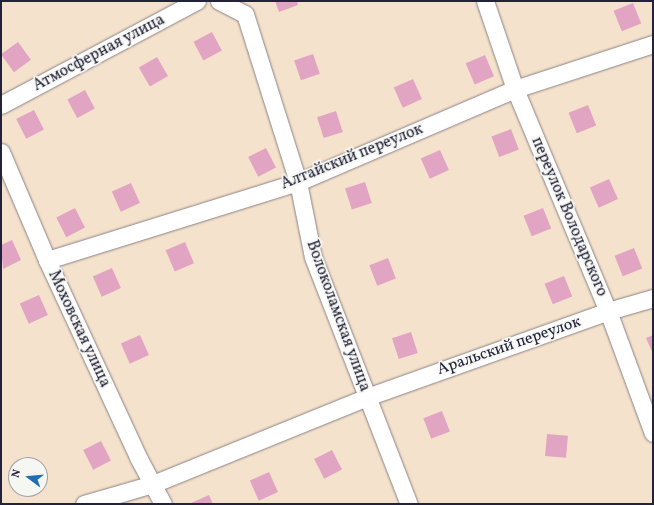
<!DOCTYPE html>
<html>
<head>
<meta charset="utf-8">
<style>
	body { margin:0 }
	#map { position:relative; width:654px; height:505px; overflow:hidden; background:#f5e2cc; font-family:Vollkorn,serif }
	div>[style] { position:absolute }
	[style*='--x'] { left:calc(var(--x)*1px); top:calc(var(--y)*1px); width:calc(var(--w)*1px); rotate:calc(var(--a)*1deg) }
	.building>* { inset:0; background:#e2a4c3; transform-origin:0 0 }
	.roads { filter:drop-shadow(0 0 1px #8c8284) drop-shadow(0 0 1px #8c8284) }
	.street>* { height:17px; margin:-8.5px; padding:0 8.5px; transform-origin:8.5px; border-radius:8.5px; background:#fff }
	span { translate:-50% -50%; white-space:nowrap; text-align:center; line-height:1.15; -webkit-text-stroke:3.5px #f6f6f2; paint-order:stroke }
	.street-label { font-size:16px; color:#22223b }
	.frame { position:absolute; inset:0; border:2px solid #22223b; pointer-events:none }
	.north { position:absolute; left:8px; top:457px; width:40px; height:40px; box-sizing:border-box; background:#f6f6f2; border:1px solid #a1a1a9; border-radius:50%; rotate:286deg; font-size:11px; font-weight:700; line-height:16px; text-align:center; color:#22223b }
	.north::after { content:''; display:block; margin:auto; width:14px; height:18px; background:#1f6fb2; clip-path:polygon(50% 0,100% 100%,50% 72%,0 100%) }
</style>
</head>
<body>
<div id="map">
	<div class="building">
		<div style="clip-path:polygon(275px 1px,297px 1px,298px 5px,279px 12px)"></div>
		<div style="left:633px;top:3px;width:22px;height:21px;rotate:68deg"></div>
		<div style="left:212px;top:32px;width:21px;height:21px;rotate:62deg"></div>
		<div style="left:18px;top:42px;width:22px;height:21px;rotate:54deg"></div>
		<div style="left:313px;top:54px;width:21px;height:20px;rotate:71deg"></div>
		<div style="left:485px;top:55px;width:23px;height:21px;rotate:67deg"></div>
		<div style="left:157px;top:57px;width:22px;height:21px;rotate:60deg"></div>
		<div style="left:413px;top:79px;width:22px;height:21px;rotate:66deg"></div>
		<div style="left:85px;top:90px;width:21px;height:20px;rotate:62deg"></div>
		<div style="left:588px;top:105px;width:22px;height:21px;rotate:68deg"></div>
		<div style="left:34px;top:110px;width:22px;height:20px;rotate:63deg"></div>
		<div style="left:336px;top:111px;width:22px;height:20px;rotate:72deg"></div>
		<div style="left:511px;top:129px;width:22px;height:21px;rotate:69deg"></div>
		<div style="left:266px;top:148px;width:22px;height:20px;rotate:63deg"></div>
		<div style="left:440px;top:150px;width:22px;height:21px;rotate:66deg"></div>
		<div style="left:609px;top:179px;width:22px;height:21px;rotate:66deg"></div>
		<div style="left:365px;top:182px;width:22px;height:21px;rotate:72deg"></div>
		<div style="left:131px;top:183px;width:22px;height:21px;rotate:66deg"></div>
		<div style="left:75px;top:208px;width:22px;height:21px;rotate:63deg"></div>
		<div style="left:543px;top:208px;width:22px;height:21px;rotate:68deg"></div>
		<div style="clip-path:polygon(12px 240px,21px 260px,3px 269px,1px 245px)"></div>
		<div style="left:185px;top:242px;width:23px;height:21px;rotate:67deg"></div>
		<div style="left:634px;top:248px;width:22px;height:21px;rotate:68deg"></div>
		<div style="left:388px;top:258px;width:22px;height:20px;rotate:69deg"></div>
		<div style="left:112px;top:268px;width:22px;height:21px;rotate:66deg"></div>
		<div style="left:564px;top:276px;width:22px;height:21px;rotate:68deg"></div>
		<div style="left:39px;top:295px;width:22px;height:21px;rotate:66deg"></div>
		<div style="left:411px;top:332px;width:22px;height:20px;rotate:72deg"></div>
		<div style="left:140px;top:335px;width:22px;height:21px;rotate:66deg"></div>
		<div style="clip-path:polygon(653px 335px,653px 354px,646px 338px)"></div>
		<div style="left:442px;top:411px;width:22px;height:20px;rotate:69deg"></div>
		<div style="left:547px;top:434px;width:21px;height:22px;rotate:5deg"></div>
		<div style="left:101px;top:441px;width:22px;height:20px;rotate:63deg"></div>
		<div style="left:332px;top:450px;width:22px;height:20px;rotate:63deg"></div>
		<div style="left:269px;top:472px;width:22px;height:21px;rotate:66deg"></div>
		<div style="clip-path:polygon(209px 495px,213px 504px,189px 504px)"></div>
	</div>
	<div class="roads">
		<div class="street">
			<div style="--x:219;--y:1;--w:29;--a:27"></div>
			<div style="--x:245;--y:14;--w:176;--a:72.5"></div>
			<div style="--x:298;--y:182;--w:76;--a:78.7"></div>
			<div style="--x:313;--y:257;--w:265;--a:68.8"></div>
			<div style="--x:485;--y:1;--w:93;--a:71.2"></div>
			<div style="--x:515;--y:89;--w:241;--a:67.3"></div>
			<div style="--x:608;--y:311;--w:130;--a:69.8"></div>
			<div style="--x:1;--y:105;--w:222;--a:-28"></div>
			<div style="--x:1;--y:152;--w:117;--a:66.9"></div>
			<div style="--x:47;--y:260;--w:219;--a:65.2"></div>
			<div style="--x:139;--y:459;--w:51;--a:61.9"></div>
			<div style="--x:47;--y:260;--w:263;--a:-17.3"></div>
			<div style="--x:298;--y:182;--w:236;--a:-23.2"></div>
			<div style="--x:515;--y:89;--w:145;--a:-18.1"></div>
			<div style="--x:84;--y:504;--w:72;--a:-16.2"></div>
			<div style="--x:153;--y:484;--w:231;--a:-22.1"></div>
			<div style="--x:367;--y:397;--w:256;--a:-19.6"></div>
			<div style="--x:608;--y:311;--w:47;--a:-16.1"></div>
		</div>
	</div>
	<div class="street-label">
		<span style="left:99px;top:53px;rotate:-28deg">Атмосферная улица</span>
		<span style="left:352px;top:157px;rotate:-22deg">Алтайский переулок</span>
		<span style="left:569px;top:217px;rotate:67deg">переулок Володарского</span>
		<span style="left:338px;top:316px;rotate:70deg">Волоколамская улица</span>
		<span style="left:79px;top:329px;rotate:65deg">Моховская улица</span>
		<span style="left:509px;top:346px;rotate:-19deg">Аральский переулок</span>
	</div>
	<div class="frame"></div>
	<div class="north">N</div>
</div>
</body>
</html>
